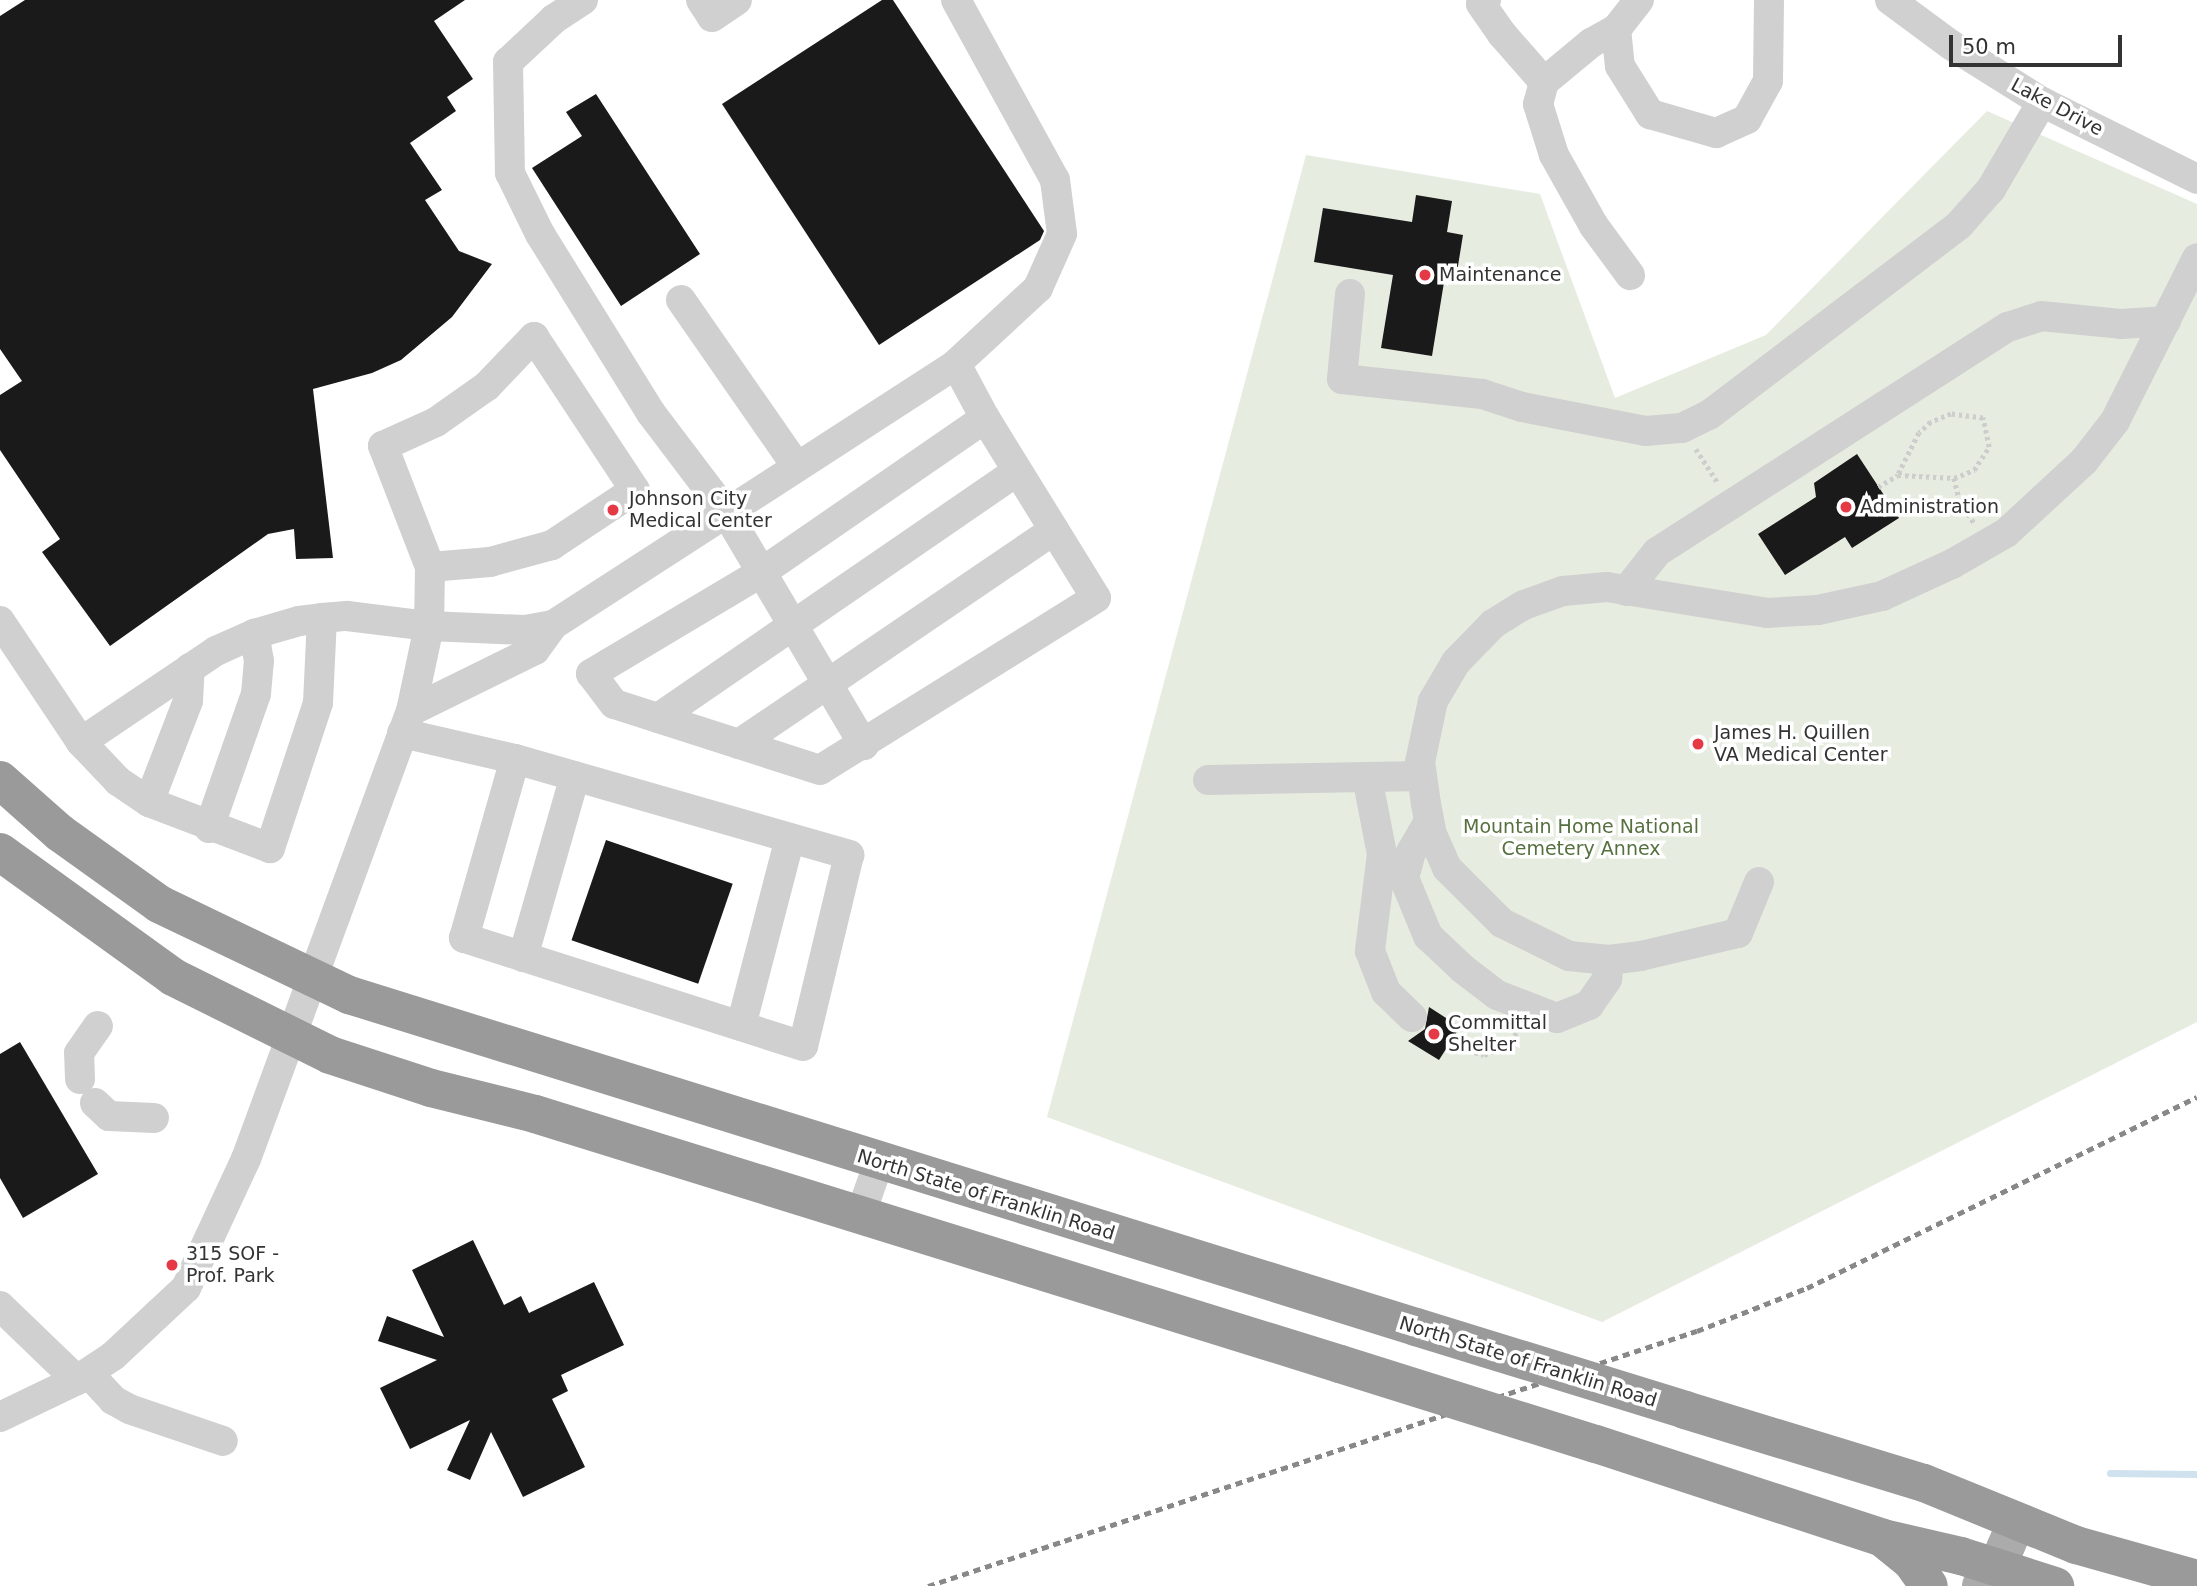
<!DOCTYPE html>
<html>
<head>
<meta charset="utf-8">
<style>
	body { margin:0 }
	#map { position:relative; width:2197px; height:1586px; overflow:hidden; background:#fff; font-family:"DejaVu Sans",sans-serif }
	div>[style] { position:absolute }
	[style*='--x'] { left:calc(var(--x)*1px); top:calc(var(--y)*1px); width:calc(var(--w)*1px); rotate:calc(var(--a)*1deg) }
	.green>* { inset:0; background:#e6ecdf }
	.stream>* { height:7px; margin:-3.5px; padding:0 3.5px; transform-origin:3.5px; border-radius:3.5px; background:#cfe2ee }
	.building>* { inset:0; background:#1a1a1a; transform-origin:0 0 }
	.path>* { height:4.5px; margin-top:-2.25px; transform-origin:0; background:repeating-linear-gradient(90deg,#cdcdcd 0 3.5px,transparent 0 7px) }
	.minor>* { height:30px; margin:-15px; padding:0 15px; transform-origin:15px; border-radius:15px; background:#d0d0d0 }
	.major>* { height:38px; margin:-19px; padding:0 19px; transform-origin:19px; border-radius:19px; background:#ababab }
	.highway>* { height:38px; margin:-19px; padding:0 19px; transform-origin:19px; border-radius:19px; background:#9a9a9a }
	.rail>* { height:5px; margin-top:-2.5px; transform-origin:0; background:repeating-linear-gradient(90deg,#888 0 7px,transparent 0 12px) }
	.highway-bridge>* { height:38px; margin:-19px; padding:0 19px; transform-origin:19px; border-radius:19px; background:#9a9a9a }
	.dots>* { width:19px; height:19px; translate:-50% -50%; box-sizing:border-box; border:4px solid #fff; border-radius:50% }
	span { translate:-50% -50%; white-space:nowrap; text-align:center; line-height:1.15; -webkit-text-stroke:7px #fff; paint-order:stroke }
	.street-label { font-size:19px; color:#333 }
	.poi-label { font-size:19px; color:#333 }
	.left { translate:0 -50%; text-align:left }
	.park-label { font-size:19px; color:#56703f }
	.scale { position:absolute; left:1949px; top:35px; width:173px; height:32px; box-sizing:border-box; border:4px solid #333; border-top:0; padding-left:9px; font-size:21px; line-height:24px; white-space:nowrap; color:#333; -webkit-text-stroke:5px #fff; paint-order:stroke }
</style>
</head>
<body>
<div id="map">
	<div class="green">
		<div style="clip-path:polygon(1987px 111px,2197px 204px,2197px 1022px,1602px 1322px,1047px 1117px,1306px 155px,1540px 194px,1615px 398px,1766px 335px)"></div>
	</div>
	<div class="stream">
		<div style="--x:2110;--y:1473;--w:87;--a:0.7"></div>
	</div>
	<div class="building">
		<div style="clip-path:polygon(25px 0,465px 0,434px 21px,473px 79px,447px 97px,456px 111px,410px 143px,442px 190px,425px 200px,459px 251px,492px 264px,452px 317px,401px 360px,372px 373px,313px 389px,333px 558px,296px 559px,294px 529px,268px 534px,110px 646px,42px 552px,60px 539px,0 450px,0 395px,22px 381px,0 349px,0 16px)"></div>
		<div style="clip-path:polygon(882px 0,893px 0,1044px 231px,1040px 240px,879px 345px,722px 104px)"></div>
		<div style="clip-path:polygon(596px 94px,700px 254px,621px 306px,532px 168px,582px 136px,566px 112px)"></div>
		<div style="clip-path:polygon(1416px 195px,1452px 201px,1447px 232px,1463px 235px,1456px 278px,1445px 276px,1432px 356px,1381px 348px,1393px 275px,1314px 262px,1323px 208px,1412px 222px)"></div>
		<div style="clip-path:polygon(1857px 454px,1899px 518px,1852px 548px,1845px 537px,1785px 575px,1758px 534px,1816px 497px,1814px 483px)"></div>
		<div style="left:606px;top:840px;width:134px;height:106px;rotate:19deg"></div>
		<div style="clip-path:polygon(1429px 1007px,1460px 1027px,1439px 1060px,1408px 1041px,1425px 1029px)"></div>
		<div style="clip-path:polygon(20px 1042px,98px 1174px,23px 1218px,0 1178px,0 1054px)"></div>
		<div style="clip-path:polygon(473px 1240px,504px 1305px,521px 1296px,529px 1313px,594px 1282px,624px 1345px,561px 1375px,568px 1391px,552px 1399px,585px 1467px,523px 1497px,491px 1432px,470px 1480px,447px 1470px,470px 1420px,410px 1449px,380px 1388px,437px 1360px,378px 1341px,387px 1316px,444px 1337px,412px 1270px)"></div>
	</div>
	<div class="path">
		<div style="--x:1696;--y:449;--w:40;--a:57.1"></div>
		<div style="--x:1954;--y:478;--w:25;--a:76"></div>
		<div style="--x:1960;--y:502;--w:25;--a:56"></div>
		<div style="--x:1878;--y:487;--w:23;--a:-31"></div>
		<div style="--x:1898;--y:475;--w:56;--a:3.1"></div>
		<div style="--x:1954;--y:478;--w:22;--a:-22"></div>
		<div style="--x:1974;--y:470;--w:27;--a:-57"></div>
		<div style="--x:1989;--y:447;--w:30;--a:-102"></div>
		<div style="--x:1983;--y:418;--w:32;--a:-173"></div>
		<div style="--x:1951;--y:414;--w:22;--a:158"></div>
		<div style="--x:1931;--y:422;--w:16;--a:137"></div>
		<div style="--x:1919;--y:433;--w:47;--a:116.6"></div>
		<div style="--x:1455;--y:1046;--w:30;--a:17"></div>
		<div style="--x:1484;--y:1055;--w:23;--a:-20"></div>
		<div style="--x:1506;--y:1047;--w:21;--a:-53"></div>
	</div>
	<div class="minor">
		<div style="--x:583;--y:0;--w:35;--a:147"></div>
		<div style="--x:554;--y:19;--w:63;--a:136.9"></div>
		<div style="--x:508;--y:62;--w:111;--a:89"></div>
		<div style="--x:510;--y:173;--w:68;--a:63.8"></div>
		<div style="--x:540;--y:234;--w:211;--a:58.2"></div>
		<div style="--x:651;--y:413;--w:124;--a:52.9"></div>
		<div style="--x:726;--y:512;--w:271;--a:59.4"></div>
		<div style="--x:701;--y:0;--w:20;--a:57"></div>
		<div style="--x:712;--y:17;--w:30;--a:-34"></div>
		<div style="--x:956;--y:0;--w:205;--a:61.2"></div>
		<div style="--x:1055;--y:180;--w:54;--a:82.6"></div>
		<div style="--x:1062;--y:234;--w:59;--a:114"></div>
		<div style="--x:1038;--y:288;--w:112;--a:137.2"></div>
		<div style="--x:956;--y:364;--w:61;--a:61.8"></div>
		<div style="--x:1486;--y:0;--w:6;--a:141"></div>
		<div style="--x:1481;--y:4;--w:37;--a:55"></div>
		<div style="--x:1502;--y:34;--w:64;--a:48.8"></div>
		<div style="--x:1544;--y:82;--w:61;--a:-39.7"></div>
		<div style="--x:1591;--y:43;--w:29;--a:-29"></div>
		<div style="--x:1639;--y:0;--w:37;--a:128"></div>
		<div style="--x:1616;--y:29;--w:37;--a:84"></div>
		<div style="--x:1620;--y:66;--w:57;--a:58"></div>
		<div style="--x:1650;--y:114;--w:69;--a:16.1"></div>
		<div style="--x:1716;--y:133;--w:34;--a:-24"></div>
		<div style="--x:1747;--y:119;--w:43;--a:-61.1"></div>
		<div style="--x:1768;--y:81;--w:81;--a:-89.3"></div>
		<div style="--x:1890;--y:0;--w:76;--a:36.4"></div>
		<div style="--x:1951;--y:45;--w:107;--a:32.1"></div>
		<div style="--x:2042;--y:102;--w:173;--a:26.4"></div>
		<div style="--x:1544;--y:82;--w:23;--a:105"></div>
		<div style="--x:1538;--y:104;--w:53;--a:72.6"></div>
		<div style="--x:1554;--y:155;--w:81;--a:60.6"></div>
		<div style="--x:1594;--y:226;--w:61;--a:53.7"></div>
		<div style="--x:1350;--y:294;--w:85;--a:95.4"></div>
		<div style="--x:1342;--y:379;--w:141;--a:6.1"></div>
		<div style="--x:1482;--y:394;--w:42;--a:18"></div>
		<div style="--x:1522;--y:407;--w:126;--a:11"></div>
		<div style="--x:1646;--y:431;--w:36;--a:-5"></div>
		<div style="--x:1682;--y:428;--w:30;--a:-26"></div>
		<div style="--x:1709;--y:415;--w:314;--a:-37.2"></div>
		<div style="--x:1959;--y:225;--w:48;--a:-48.4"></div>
		<div style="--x:1991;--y:189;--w:101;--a:-59.6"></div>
		<div style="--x:681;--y:300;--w:203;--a:55.2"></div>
		<div style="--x:985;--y:418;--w:211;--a:58.3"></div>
		<div style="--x:1096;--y:598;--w:325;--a:148.1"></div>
		<div style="--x:820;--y:770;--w:216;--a:-162.2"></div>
		<div style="--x:614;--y:704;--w:38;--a:-127"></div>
		<div style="--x:591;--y:674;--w:199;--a:-30.8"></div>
		<div style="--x:762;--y:572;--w:271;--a:-34.6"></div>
		<div style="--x:1626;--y:591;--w:50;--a:-51.5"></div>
		<div style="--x:1657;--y:552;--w:417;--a:-32.7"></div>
		<div style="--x:2008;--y:327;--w:35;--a:-18"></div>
		<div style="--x:2041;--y:316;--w:80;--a:5.7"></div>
		<div style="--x:2121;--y:324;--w:45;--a:-3.8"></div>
		<div style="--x:322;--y:618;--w:85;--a:92.7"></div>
		<div style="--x:318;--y:703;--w:153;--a:108.3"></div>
		<div style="--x:270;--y:848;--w:129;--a:-159.2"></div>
		<div style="--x:149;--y:802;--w:37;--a:-146"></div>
		<div style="--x:118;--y:781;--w:54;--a:-133.5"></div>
		<div style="--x:81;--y:742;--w:163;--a:-34"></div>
		<div style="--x:216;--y:651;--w:42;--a:-24.1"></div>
		<div style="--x:254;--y:634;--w:47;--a:-16.1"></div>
		<div style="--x:299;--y:621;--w:23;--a:-7"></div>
		<div style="--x:322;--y:618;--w:25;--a:-5"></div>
		<div style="--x:347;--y:616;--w:83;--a:7"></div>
		<div style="--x:429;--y:626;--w:59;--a:-89"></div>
		<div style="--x:430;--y:567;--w:130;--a:-111.2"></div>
		<div style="--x:383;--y:446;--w:58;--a:-24.4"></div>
		<div style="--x:436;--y:422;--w:62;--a:-35.2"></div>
		<div style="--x:487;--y:386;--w:68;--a:-46.2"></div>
		<div style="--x:534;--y:337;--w:183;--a:56.6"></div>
		<div style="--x:635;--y:490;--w:100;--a:146.5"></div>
		<div style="--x:552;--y:545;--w:64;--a:164.7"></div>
		<div style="--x:490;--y:562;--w:60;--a:175.2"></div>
		<div style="--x:0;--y:621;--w:146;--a:56.2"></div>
		<div style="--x:411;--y:711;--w:138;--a:-26.2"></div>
		<div style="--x:535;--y:650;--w:31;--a:-54"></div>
		<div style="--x:658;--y:718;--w:436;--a:-34.5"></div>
		<div style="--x:402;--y:733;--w:116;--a:13"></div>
		<div style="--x:515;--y:759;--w:348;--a:16"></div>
		<div style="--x:849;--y:855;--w:196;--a:103.5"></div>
		<div style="--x:803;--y:1046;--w:356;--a:-162.3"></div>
		<div style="--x:464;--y:938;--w:186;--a:-74.1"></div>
		<div style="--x:739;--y:744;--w:381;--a:-34.2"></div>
		<div style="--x:1367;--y:777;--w:78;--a:79"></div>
		<div style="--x:1382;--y:854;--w:98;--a:97.1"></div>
		<div style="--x:1370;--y:951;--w:44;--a:68.7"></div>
		<div style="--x:1386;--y:992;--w:36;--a:44"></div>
		<div style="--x:1208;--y:780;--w:214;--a:-1.1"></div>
		<div style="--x:149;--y:802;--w:108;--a:-68.9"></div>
		<div style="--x:188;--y:701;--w:33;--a:-87"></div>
		<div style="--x:1429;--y:821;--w:36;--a:120"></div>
		<div style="--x:1411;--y:852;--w:27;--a:105"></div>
		<div style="--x:1404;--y:878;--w:63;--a:67.5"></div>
		<div style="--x:1428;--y:936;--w:48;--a:43.3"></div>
		<div style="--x:1463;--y:969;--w:43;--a:37.4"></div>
		<div style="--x:1497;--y:995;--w:64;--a:21"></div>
		<div style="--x:1557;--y:1018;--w:35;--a:-22"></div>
		<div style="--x:1589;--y:1005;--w:32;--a:-55"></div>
		<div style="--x:1607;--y:979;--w:19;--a:-84"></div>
		<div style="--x:209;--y:828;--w:142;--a:-70.7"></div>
		<div style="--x:256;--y:694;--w:33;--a:-85"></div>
		<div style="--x:259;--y:661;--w:27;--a:-100"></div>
		<div style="--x:1759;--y:882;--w:55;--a:112.4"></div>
		<div style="--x:1738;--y:933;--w:100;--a:166.7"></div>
		<div style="--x:1641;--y:956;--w:32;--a:173"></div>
		<div style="--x:1609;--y:960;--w:40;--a:-174.3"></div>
		<div style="--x:1569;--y:956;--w:75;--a:-153.8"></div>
		<div style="--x:1502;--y:923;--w:78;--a:-135"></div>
		<div style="--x:1447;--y:868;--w:36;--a:-114"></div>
		<div style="--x:1432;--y:835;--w:32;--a:-101"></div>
		<div style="--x:1426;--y:804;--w:42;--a:-98.1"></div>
		<div style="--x:1420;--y:762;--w:62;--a:-78"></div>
		<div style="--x:1433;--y:701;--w:45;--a:-59.5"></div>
		<div style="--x:1456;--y:662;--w:53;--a:-45.8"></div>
		<div style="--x:1493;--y:624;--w:36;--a:-32"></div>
		<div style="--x:1524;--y:605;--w:41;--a:-19.7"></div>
		<div style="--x:1563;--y:591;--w:44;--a:-5.2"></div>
		<div style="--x:1607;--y:587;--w:162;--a:9.2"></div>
		<div style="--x:1767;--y:613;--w:51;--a:-3.4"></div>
		<div style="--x:1818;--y:610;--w:66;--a:-12.3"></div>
		<div style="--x:1882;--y:596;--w:77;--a:-24.6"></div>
		<div style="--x:1952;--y:564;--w:62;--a:-29.9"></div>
		<div style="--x:2006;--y:533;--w:106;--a:-42.7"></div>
		<div style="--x:2084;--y:461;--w:51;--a:-52.2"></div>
		<div style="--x:2115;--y:421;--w:182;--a:-63.3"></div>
		<div style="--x:523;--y:957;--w:188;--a:-74"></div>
		<div style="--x:741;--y:1026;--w:194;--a:-75.4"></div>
		<div style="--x:80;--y:1079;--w:26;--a:-92"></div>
		<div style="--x:79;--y:1053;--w:33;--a:-55"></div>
		<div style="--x:95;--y:1103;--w:19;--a:43"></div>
		<div style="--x:109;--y:1116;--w:45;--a:2.5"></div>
		<div style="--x:860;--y:1216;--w:57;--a:-70.6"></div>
		<div style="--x:0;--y:1306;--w:107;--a:43.9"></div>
		<div style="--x:88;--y:1373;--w:37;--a:47"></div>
		<div style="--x:113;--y:1400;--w:18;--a:29"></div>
		<div style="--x:129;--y:1409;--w:99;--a:18.8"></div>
		<div style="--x:0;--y:1417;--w:85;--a:-25.7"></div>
		<div style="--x:77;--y:1380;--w:43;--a:-33.7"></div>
		<div style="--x:113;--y:1356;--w:100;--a:-43"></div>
		<div style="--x:186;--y:1288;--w:142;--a:-65.1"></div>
		<div style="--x:246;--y:1159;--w:477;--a:-69.8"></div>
		<div style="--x:411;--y:711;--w:87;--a:-78"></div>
		<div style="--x:429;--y:626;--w:96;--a:2.4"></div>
		<div style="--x:525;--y:630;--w:28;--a:-10"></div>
		<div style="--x:553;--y:625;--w:480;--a:-32.9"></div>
	</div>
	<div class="major">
		<div style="--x:1981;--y:1586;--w:25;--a:-50"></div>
		<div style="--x:1997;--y:1567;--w:48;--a:-66.6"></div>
	</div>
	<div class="highway">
		<div style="--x:0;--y:780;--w:80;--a:41.5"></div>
		<div style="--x:60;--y:833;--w:122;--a:35.6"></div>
		<div style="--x:159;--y:904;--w:211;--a:25.6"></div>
		<div style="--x:349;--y:995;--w:1117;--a:17.28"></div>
		<div style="--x:0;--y:852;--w:213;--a:35.8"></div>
		<div style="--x:173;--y:977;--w:175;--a:26.4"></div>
		<div style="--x:330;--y:1055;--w:106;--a:18.1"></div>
		<div style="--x:431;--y:1088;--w:107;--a:14"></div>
		<div style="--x:535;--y:1114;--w:843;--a:17.25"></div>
		<div style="--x:1685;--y:1410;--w:250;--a:17"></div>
		<div style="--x:1924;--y:1483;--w:164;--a:22.2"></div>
		<div style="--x:2076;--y:1545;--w:126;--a:15.7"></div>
		<div style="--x:1596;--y:1444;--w:302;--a:18.1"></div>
		<div style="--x:1883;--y:1538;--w:80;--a:13"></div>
		<div style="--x:1961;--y:1556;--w:99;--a:17.7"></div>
		<div style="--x:1885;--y:1540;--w:35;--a:39"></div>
		<div style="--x:1912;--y:1562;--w:29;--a:55"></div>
	</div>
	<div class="rail">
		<div style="--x:928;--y:1586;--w:810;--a:-18.35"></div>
		<div style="--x:1697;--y:1331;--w:118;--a:-21.4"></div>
		<div style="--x:1807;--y:1288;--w:434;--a:-26.1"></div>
	</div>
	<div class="highway-bridge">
		<div style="--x:1416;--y:1327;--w:282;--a:17.1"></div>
		<div style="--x:1340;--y:1364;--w:268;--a:17.4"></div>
	</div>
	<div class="dots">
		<div style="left:1425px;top:275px;background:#e63946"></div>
		<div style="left:1846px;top:507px;background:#e63946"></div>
		<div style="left:613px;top:510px;background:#e63946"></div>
		<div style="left:1698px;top:744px;background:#e63946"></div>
		<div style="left:1434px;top:1034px;background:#e63946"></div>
		<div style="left:172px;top:1265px;background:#e63946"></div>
	</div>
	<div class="street-label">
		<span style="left:2057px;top:107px;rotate:28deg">Lake Drive</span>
		<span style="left:986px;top:1195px;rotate:17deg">North State of Franklin Road</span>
		<span style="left:1528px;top:1362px;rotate:17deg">North State of Franklin Road</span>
	</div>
	<div class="poi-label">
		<span class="left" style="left:1439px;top:275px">Maintenance</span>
		<span class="left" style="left:629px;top:510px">Johnson City<br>Medical Center</span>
		<span class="left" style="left:1860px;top:507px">Administration</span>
		<span class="left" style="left:1714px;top:744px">James H. Quillen<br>VA Medical Center</span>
		<span class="left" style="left:1448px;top:1034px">Committal<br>Shelter</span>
		<span class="left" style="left:186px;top:1265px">315 SOF -<br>Prof. Park</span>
	</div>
	<div class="park-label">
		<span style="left:1581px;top:838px">Mountain Home National<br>Cemetery Annex</span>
	</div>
	<div class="scale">50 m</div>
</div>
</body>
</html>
